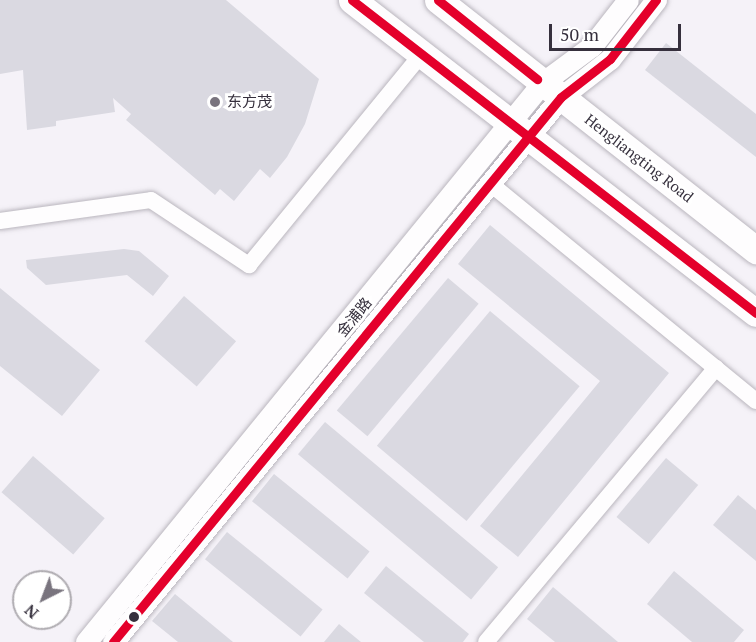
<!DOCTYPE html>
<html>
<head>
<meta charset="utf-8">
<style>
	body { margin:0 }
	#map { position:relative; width:756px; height:642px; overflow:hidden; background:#f5f2f8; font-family:"PT Serif","Noto Sans SC",serif }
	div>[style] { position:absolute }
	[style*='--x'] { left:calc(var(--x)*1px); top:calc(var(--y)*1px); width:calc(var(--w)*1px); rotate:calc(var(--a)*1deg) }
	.building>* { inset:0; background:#dad9e1; transform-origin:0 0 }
	.roads { filter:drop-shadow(0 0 2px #bab6be) drop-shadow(0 0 2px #bab6be) }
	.minor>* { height:16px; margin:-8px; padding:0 8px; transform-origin:8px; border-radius:8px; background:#fefdfe }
	.tertiary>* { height:21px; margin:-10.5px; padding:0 10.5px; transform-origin:10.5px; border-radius:10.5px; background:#fefdfe }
	.primary>* { height:27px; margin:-13.5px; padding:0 13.5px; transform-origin:13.5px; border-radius:13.5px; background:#fefdfe }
	.bus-1>* { height:9px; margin:-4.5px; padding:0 4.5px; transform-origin:4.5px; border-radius:4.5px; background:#e4002b }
	.dots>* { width:16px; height:16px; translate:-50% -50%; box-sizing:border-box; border:3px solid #fff; border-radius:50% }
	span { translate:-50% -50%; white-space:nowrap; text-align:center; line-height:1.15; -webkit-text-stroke:6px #fff; paint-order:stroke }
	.poi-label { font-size:15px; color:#36303d }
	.left { translate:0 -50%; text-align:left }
	.street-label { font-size:15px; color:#36303d }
	.north { position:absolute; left:12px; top:570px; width:60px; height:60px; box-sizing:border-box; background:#fff; border:2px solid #afacb1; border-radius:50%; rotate:222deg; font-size:16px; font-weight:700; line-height:24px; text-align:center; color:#36303d }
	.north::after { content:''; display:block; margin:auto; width:21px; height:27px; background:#79747e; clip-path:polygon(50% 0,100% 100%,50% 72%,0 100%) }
	.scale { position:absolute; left:549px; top:24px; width:132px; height:27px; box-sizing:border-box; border:3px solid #36303d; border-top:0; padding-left:8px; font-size:18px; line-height:21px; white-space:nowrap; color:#36303d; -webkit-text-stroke:4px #fff; paint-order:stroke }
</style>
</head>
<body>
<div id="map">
	<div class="building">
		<div style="clip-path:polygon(0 0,226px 0,319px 79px,305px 124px,287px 157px,270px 178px,260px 169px,234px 201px,220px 189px,215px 195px,126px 120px,131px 114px,113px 98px,115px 112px,56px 121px,56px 126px,27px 130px,23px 70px,0 74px)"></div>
		<div style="clip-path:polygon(666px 43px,756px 114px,756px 157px,645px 70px)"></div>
		<div style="clip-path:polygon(490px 225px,669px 373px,518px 557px,480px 526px,600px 381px,458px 264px)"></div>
		<div style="clip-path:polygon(124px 249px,139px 251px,169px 276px,153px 296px,127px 275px,46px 285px,27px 268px,26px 260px)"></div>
		<div style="left:448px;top:278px;width:40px;height:173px;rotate:40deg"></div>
		<div style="clip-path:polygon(0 288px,100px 370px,62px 416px,0 366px)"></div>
		<div style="left:184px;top:296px;width:69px;height:60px;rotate:41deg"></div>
		<div style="left:490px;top:311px;width:117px;height:176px;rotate:40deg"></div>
		<div style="left:325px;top:422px;width:226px;height:42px;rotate:40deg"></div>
		<div style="left:33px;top:456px;width:95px;height:48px;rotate:41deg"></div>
		<div style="left:666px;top:458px;width:42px;height:77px;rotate:40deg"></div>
		<div style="left:274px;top:474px;width:123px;height:35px;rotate:39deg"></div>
		<div style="clip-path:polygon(738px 495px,756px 510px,756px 561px,713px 525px)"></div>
		<div style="left:227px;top:532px;width:123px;height:35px;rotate:39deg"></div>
		<div style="clip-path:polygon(386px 566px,469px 634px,463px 642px,424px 642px,364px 593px)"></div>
		<div style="clip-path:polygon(674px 571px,744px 630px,734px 642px,692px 642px,647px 604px)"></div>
		<div style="clip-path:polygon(553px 587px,618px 642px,555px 642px,527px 619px)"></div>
		<div style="clip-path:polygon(175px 594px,233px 642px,178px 642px,152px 621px)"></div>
		<div style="clip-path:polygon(339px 624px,361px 642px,324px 642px)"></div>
	</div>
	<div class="roads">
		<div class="minor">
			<div style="--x:492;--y:185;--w:341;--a:39.3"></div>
			<div style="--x:0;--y:221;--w:152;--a:-7.9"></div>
			<div style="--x:151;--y:200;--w:118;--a:33.6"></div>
			<div style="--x:249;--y:265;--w:271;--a:-50.7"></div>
			<div style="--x:486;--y:642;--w:358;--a:-50"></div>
		</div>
		<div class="tertiary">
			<div style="--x:86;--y:642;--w:721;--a:-50.79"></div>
			<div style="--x:542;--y:83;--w:62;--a:-36.5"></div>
			<div style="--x:592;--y:46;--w:58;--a:-52"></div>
			<div style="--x:113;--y:642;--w:705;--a:-50.58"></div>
			<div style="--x:561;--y:97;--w:62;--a:-37.8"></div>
			<div style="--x:610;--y:59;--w:75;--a:-52.1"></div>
		</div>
		<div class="primary">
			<div style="--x:352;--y:0;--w:511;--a:37.77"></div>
			<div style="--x:438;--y:0;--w:405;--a:38.2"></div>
		</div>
	</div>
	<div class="bus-1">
		<div style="--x:352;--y:0;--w:511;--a:37.77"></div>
		<div style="--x:438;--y:0;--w:127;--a:38.6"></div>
		<div style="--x:113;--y:642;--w:705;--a:-50.58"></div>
		<div style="--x:561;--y:97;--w:62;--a:-37.8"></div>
		<div style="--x:610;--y:59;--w:75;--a:-52.1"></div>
	</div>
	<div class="dots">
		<div style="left:215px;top:102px;background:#79747e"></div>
		<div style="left:134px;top:617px;background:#36303d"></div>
	</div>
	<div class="poi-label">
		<span class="left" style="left:227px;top:102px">东方茂</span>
	</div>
	<div class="street-label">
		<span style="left:639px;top:158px;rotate:38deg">Hengliangting Road</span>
		<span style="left:354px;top:317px;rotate:-51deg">金浦路</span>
	</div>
	<div class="north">N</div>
	<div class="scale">50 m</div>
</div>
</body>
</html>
